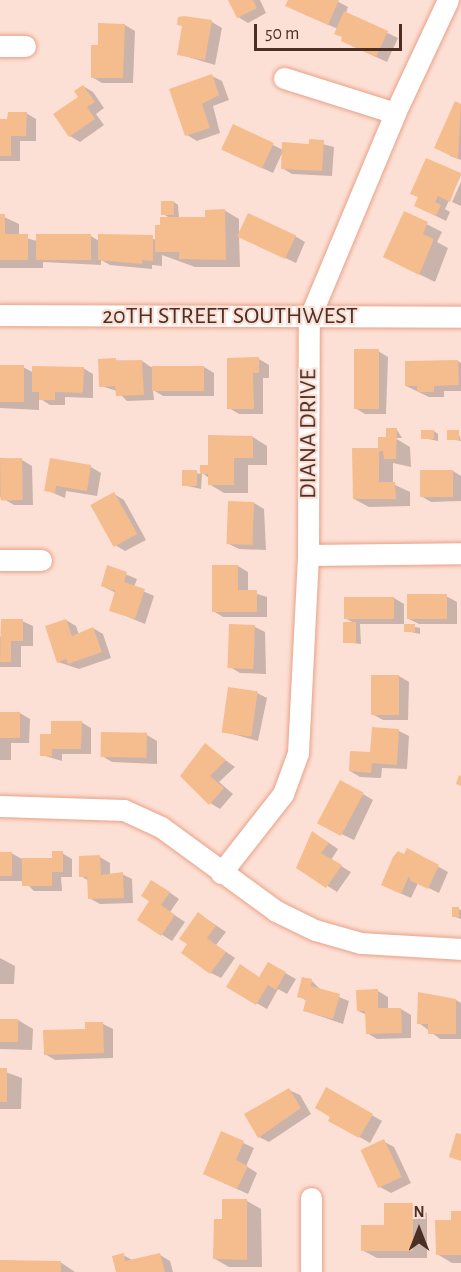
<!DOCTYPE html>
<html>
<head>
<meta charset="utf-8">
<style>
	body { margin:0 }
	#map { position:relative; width:461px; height:1272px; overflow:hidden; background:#fde0d5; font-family:"Alegreya Sans",sans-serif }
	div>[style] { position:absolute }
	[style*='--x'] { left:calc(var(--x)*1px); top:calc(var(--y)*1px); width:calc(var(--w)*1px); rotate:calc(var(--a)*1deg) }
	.shadow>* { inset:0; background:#0003 }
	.building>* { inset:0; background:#f5bc8e; transform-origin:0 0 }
	.roads { filter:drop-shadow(0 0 2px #e7a289) drop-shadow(0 0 2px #e7a289) }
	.street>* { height:21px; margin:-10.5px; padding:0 10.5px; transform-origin:10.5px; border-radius:10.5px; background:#fff }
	span { translate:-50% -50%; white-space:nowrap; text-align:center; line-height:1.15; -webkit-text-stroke:4.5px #fde0d5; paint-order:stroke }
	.street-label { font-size:24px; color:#4b2f25 }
	.north { position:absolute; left:389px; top:1200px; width:60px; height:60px; -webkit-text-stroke:4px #fde0d5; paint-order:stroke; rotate:0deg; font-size:16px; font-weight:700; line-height:24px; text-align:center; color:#4b2f25 }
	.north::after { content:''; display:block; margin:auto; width:21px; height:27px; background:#4b2f25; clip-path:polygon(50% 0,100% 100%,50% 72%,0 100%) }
	.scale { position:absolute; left:254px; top:24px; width:148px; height:27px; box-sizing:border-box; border:3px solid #4b2f25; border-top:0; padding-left:8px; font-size:18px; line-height:21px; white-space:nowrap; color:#4b2f25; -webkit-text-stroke:4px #fde0d5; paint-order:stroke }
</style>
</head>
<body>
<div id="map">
	<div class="shadow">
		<div style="clip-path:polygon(229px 0,260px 0,266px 13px,248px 23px,238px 17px)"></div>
		<div style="clip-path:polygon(290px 0,335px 0,348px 7px,346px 13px,398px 38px,387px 62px,352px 46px,338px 29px,297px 11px)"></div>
		<div style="clip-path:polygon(179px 19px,212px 22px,222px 28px,215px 65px,178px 54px,183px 27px)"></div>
		<div style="clip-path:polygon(125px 25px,135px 31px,133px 83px,102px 83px,92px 77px,100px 46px)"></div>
		<div style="clip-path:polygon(212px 76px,222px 81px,229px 100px,213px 106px,220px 133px,197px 141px,187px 135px)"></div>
		<div style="clip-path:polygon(83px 86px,93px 92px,104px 108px,96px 114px,104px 125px,80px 142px,70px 136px)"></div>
		<div style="clip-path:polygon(456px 103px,461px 106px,461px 160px,450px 156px)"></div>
		<div style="clip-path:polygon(26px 113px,36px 119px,36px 141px,20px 141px,20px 161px,0 161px,0 121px)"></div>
		<div style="clip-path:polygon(311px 141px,334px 147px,332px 176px,292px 174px,282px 168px,283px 151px,273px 173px,234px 155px,273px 145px,283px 150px,310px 145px)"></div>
		<div style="clip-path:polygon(427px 160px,461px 175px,445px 209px,450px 212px,446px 221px,416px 206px)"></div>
		<div style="clip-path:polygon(461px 182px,461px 206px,452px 202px)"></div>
		<div style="clip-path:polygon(174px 202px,178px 205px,179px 218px,206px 219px,224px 210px,239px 219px,239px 235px,295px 236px,305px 242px,296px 263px,239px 236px,240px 267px,195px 267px,162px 255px,162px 266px,152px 265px,152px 269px,110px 265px,101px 260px,101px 265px,43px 262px,43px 268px,0 268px,0 215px,19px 224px,19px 236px,37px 241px,91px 236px,99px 241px,157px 239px,170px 218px,163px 214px)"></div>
		<div style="clip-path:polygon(405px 213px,442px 232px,437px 242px,448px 248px,435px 282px,384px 257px)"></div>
		<div style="clip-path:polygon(378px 351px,388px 357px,386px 414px,365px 414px,355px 408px)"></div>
		<div style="clip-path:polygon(259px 359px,269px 365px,269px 378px,263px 378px,263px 414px,239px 414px,229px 408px)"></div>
		<div style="clip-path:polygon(100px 360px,142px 361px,151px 367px,204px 367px,214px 373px,214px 396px,163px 396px,153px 390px,154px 400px,127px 401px,117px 391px,101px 386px)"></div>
		<div style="clip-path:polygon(458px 361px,461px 363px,461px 391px,444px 391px,444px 397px,429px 397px,406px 386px)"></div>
		<div style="clip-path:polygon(0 367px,23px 367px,34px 373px,83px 368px,93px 374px,93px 398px,65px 397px,65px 405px,50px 405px,39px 398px,39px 410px,0 408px)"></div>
		<div style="clip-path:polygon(397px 430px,402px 438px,395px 438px,410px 447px,411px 467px,393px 463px,393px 484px,410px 492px,410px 506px,369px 507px,354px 499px,380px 450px)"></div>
		<div style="clip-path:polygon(434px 431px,438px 434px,438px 441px,423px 438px)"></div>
		<div style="clip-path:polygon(458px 431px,461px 441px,449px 439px)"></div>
		<div style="clip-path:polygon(253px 437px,267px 446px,267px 465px,248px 465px,248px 493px,224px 493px,209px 484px,209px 478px,202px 473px,201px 489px,183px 485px,184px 471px,201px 474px,201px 467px,210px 467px)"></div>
		<div style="clip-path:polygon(0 458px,22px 460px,32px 466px,33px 505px,14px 505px,0 497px)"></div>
		<div style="clip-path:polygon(51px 460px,91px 467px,101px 473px,97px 496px,66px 491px,65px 498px,46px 490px)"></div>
		<div style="clip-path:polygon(453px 471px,461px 476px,461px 501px,431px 502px,421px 496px)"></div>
		<div style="clip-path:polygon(114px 494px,124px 500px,146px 540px,125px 551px,115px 545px)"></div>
		<div style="clip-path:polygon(254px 503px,264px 509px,266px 550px,239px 549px,229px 544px)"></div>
		<div style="clip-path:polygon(238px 566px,248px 572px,248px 591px,267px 597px,267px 617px,223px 617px,213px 611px)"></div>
		<div style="clip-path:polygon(108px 567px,137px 579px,134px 587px,154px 596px,145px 624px,111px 610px,116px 593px,102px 586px)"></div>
		<div style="clip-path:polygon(446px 596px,457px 602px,457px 624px,419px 624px,409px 619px)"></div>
		<div style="clip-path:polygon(394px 598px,404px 604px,404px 624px,360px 624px,361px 644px,344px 642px,354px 623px,345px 618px,345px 599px)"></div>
		<div style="clip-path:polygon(66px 620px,76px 626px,79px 635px,93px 628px,103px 634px,111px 658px,79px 669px,58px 662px)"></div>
		<div style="clip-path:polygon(22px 621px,33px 626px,33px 646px,21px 646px,21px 667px,0 667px,0 637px)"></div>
		<div style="clip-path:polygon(406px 625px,420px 628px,420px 634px,406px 631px)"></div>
		<div style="clip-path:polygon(255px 627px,265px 632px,266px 674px,240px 673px,230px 667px)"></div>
		<div style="clip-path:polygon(399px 676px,409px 682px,408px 720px,383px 720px,372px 714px)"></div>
		<div style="clip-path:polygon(257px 693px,267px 698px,258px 741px,222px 731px)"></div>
		<div style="clip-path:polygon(0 713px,20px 713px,30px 719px,29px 743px,11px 743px,11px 760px,0 760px)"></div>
		<div style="clip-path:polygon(81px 722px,91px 728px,91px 754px,62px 754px,62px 761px,42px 755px,52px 736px)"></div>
		<div style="clip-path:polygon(373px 729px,399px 731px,409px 736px,407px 769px,382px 768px,381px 778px,360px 777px,350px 771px,372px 753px)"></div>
		<div style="clip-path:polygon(147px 735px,157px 741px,157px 764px,112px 762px,102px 756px)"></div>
		<div style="clip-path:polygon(205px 745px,235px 767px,219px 782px,233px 794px,220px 809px,210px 803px)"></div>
		<div style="clip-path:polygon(363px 794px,373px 800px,354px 840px,331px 829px)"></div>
		<div style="clip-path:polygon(323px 839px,338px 849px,331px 860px,351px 872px,337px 892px,298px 867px)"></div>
		<div style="clip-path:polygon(408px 850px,448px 872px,439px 893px,418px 883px,411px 898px,393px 890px)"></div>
		<div style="clip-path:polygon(0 853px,11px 853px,24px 860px,54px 859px,62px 853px,72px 859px,72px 877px,61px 877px,62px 891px,34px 891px,24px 881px,0 881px)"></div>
		<div style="clip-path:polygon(100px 857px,110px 863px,110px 875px,122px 874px,132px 879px,133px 903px,100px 904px,89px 898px,89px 881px,81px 876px)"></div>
		<div style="clip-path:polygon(162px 887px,179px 899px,170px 912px,185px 922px,172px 941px,139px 920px)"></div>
		<div style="clip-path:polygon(458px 909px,461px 910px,461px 919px,453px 916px)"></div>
		<div style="clip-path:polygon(199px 914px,226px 932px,216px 945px,235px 958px,221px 978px,211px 973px,189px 944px)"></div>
		<div style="clip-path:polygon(0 958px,15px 966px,14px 984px,0 984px)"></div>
		<div style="clip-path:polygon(269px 964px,296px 979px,287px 994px,278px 989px,267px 1009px,228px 987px,260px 979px)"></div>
		<div style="clip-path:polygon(312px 981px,321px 990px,349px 1001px,343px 1024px,305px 1011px,307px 1001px,299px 996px)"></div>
		<div style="clip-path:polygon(378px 991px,388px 997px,388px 1009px,401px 1009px,411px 1015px,411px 1038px,377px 1039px,367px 1033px,367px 1015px,358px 1011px)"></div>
		<div style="clip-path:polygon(456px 1000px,461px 1003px,461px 1039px,440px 1039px,419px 1023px)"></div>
		<div style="clip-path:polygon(0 1020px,18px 1020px,33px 1029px,32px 1050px,0 1049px)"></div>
		<div style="clip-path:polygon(103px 1024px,113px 1029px,113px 1058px,55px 1060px,45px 1054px)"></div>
		<div style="clip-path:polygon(0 1070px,22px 1078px,21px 1109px,0 1109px)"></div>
		<div style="clip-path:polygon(327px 1089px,382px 1121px,370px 1143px,330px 1120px)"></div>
		<div style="clip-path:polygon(289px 1090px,300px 1095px,311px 1114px,269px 1142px,259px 1137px)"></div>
		<div style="clip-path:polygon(222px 1133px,254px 1148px,246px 1166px,257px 1173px,248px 1194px,215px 1179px)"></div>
		<div style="clip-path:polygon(383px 1141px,394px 1147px,411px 1183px,391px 1193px,380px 1187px)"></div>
		<div style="clip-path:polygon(247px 1201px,261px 1209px,262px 1267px,229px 1267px,215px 1259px,224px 1221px)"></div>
		<div style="clip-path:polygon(412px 1205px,427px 1213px,427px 1258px,377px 1258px,362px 1250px)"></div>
		<div style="clip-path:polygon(461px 1213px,461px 1263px,452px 1263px,437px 1254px)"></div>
		<div style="clip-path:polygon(123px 1255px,134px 1261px,160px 1255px,170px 1261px,173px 1272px,117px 1272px)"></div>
		<div style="clip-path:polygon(0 1261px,60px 1262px,75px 1272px,0 1272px)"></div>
	</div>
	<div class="building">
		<div style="clip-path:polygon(228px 0,253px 0,257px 8px,237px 18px)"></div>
		<div style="clip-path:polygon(288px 0,339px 0,328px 25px,285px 6px)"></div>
		<div style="clip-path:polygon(344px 11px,388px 31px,376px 57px,341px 41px,342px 37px,334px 34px)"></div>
		<div style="clip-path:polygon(184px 16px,212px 20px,205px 60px,177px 55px,182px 26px,177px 25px,178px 17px)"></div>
		<div style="clip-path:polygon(98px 23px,125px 24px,123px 78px,91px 78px,91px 45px,98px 45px)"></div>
		<div style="clip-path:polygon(212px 74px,219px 95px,202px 104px,210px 128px,185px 136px,169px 89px)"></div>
		<div style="clip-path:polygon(83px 85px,95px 102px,87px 107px,95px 119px,69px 137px,53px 114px,78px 97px,74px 91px)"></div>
		<div style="clip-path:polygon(455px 101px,461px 104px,458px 159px,434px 148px)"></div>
		<div style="clip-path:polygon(8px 112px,27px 112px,26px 136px,11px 136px,11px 156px,0 156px,0 119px,7px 119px)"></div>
		<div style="left:233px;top:124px;width:45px;height:28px;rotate:25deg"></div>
		<div style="clip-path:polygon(309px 139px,324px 140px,322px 171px,281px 169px,282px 142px,309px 144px)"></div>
		<div style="clip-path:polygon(426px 158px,461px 173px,450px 202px,438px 196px,435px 202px,441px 205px,436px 216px,414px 206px,418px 197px,410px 194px)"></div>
		<div style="left:161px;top:201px;width:13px;height:14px"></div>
		<div style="clip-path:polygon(225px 209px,226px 260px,179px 259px,179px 252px,155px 252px,155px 225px,160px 225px,160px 217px,205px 217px,205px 210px)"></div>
		<div style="clip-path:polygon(404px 211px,428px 222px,423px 234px,434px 239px,419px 275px,383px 257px)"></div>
		<div style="left:248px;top:213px;width:53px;height:26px;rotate:25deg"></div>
		<div style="clip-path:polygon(0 214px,5px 214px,5px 234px,28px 234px,28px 260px,0 260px)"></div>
		<div style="left:36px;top:234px;width:55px;height:26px"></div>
		<div style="clip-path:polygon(98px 234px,153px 235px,153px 261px,142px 260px,142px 264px,98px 260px)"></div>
		<div style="left:354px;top:349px;width:25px;height:60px"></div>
		<div style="clip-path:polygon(259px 357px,259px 373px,253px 373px,254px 409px,227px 409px,227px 358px)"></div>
		<div style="clip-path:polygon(116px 358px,116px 361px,142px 360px,144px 395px,116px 396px,115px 386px,99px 387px,98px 359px)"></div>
		<div style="clip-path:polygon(458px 360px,459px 385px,434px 386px,434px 392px,417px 392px,417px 386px,405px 386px,405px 361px)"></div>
		<div style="left:0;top:365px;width:24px;height:37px"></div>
		<div style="clip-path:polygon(32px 366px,84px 367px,83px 393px,55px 392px,55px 400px,39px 400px,39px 392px,32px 392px)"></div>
		<div style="left:152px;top:366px;width:52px;height:25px"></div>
		<div style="clip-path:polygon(386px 428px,397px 428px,396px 459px,384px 459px,383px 451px,379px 451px,379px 482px,395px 482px,396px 499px,353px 499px,352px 448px,378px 448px,378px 437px,386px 437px)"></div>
		<div style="left:421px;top:430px;width:13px;height:9px"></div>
		<div style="left:447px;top:430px;width:12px;height:10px"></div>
		<div style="clip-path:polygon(208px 435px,253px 436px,253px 458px,234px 458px,234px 485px,208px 485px,208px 474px,200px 474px,200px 465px,208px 465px)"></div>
		<div style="left:22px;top:458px;width:42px;height:22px;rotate:89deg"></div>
		<div style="clip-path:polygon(50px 458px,91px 465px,87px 491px,56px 486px,55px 493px,44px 491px)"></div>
		<div style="left:182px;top:470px;width:15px;height:16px"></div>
		<div style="left:420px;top:470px;width:33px;height:27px"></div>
		<div style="left:114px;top:492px;width:48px;height:27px;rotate:61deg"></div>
		<div style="left:228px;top:501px;width:26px;height:43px;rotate:2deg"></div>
		<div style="clip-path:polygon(107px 565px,127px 572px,124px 582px,145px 589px,135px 619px,109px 611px,115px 591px,101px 586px)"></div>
		<div style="clip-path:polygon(212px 565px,238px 565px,238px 590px,257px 590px,257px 612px,212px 612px)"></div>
		<div style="left:447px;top:594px;width:25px;height:40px;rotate:90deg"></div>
		<div style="left:344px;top:597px;width:50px;height:22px"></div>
		<div style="clip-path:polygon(1px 619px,23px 619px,23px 641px,11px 641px,11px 662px,0 662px)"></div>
		<div style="clip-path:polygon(66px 619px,72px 636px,93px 627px,102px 652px,68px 664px,66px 659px,57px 663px,45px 626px)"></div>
		<div style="left:343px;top:622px;width:13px;height:21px"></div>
		<div style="left:229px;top:624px;width:26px;height:44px;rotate:2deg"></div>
		<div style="left:404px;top:624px;width:11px;height:8px"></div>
		<div style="left:371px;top:675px;width:28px;height:40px"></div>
		<div style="left:228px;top:687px;width:30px;height:46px;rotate:8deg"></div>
		<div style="left:0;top:712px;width:20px;height:26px"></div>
		<div style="clip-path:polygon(51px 721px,82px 721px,81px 749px,52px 749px,52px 756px,40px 756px,40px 734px,51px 734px)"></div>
		<div style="clip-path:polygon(372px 727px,399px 729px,397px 765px,372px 763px,371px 773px,349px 771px,350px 751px,370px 752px)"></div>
		<div style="left:101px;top:732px;width:46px;height:25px;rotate:1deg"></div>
		<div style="clip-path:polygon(205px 743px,226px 760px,210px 776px,224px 788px,209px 805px,180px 776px)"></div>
		<div style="clip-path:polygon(459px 775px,461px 776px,461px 786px,456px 784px)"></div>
		<div style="left:340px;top:780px;width:27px;height:49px;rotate:28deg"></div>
		<div style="clip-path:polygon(312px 831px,329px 843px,321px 853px,342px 865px,326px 888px,296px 868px)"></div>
		<div style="clip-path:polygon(407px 848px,439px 865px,428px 889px,411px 881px,409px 876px,401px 894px,381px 885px,393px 857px,398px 851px,404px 854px)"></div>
		<div style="clip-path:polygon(52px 851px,63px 851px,63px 872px,52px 872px,52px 886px,22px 886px,22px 858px,52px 858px)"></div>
		<div style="left:0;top:852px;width:12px;height:24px"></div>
		<div style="clip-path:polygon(100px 855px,101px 875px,123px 872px,124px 898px,88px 899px,87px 877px,79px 877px,79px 856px)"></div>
		<div style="clip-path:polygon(151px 880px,170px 892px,161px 905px,175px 915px,161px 936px,137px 920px,149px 901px,141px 896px)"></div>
		<div style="left:459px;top:907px;width:10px;height:7px;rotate:90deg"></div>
		<div style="clip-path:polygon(198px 912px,216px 926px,207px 938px,226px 952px,210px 974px,181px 953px,187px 944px,179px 939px)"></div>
		<div style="clip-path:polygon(268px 962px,286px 972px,276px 990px,268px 985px,256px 1005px,226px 987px,240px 964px,259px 977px)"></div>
		<div style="clip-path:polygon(302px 977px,312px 979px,311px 986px,340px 994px,333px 1019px,303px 1011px,306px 999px,297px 997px)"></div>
		<div style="clip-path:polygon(378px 989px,378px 1008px,401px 1008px,402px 1033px,366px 1034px,365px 1011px,357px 1011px,356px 990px)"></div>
		<div style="clip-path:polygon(418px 992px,456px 999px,456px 1034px,428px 1034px,428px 1024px,417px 1024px)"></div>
		<div style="left:0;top:1019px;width:18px;height:23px"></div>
		<div style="clip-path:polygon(85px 1022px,103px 1022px,104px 1053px,44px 1055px,43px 1030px,85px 1029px)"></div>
		<div style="left:0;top:1068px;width:7px;height:34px"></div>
		<div style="clip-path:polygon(326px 1087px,373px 1114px,359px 1138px,328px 1121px,330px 1117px,315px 1108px)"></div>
		<div style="clip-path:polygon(289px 1088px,301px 1108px,258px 1138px,244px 1114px)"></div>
		<div style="clip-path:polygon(221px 1131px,244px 1141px,236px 1160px,248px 1166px,237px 1189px,203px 1174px)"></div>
		<div style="clip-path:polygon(456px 1133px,461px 1134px,461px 1161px,449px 1157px)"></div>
		<div style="left:384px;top:1139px;width:42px;height:26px;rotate:65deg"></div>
		<div style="clip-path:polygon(222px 1199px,247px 1199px,247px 1260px,213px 1259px,214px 1219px,222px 1219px)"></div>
		<div style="clip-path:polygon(384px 1203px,413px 1203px,413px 1251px,361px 1251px,361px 1225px,384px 1225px)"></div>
		<div style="clip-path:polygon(451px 1211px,461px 1211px,461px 1255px,436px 1255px,435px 1220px,451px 1220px)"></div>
		<div style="clip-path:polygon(124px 1253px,125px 1261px,160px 1253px,165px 1272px,116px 1272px,112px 1256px)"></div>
		<div style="left:0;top:1260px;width:61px;height:12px;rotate:1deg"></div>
	</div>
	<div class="roads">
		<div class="street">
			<div style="--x:0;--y:46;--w:25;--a:0"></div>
			<div style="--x:284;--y:78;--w:116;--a:17.5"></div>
			<div style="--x:0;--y:315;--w:461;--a:0.2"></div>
			<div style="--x:308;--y:555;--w:153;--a:-0.7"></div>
			<div style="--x:0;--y:560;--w:41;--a:0"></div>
			<div style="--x:0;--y:806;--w:124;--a:1.8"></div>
			<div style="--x:124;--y:810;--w:41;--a:24.7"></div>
			<div style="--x:161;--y:827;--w:142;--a:36.1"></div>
			<div style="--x:276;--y:911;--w:43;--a:26"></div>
			<div style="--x:315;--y:930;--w:48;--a:15.8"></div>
			<div style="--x:361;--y:943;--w:100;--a:3.4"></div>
			<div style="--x:221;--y:873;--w:100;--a:-51.9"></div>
			<div style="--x:283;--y:794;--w:44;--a:-69.9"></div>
			<div style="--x:298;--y:753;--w:198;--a:-87.1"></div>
			<div style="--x:308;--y:555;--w:236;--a:-89.8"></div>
			<div style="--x:309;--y:319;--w:223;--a:-67.3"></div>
			<div style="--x:395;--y:113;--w:125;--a:-64.9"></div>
			<div style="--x:311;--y:1272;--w:74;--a:-90"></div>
		</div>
	</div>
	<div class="street-label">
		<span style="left:230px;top:317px">20TH STREET SOUTHWEST</span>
		<span style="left:309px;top:434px;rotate:-90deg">DIANA DRIVE</span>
	</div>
	<div class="north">N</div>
	<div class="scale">50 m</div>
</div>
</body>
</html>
